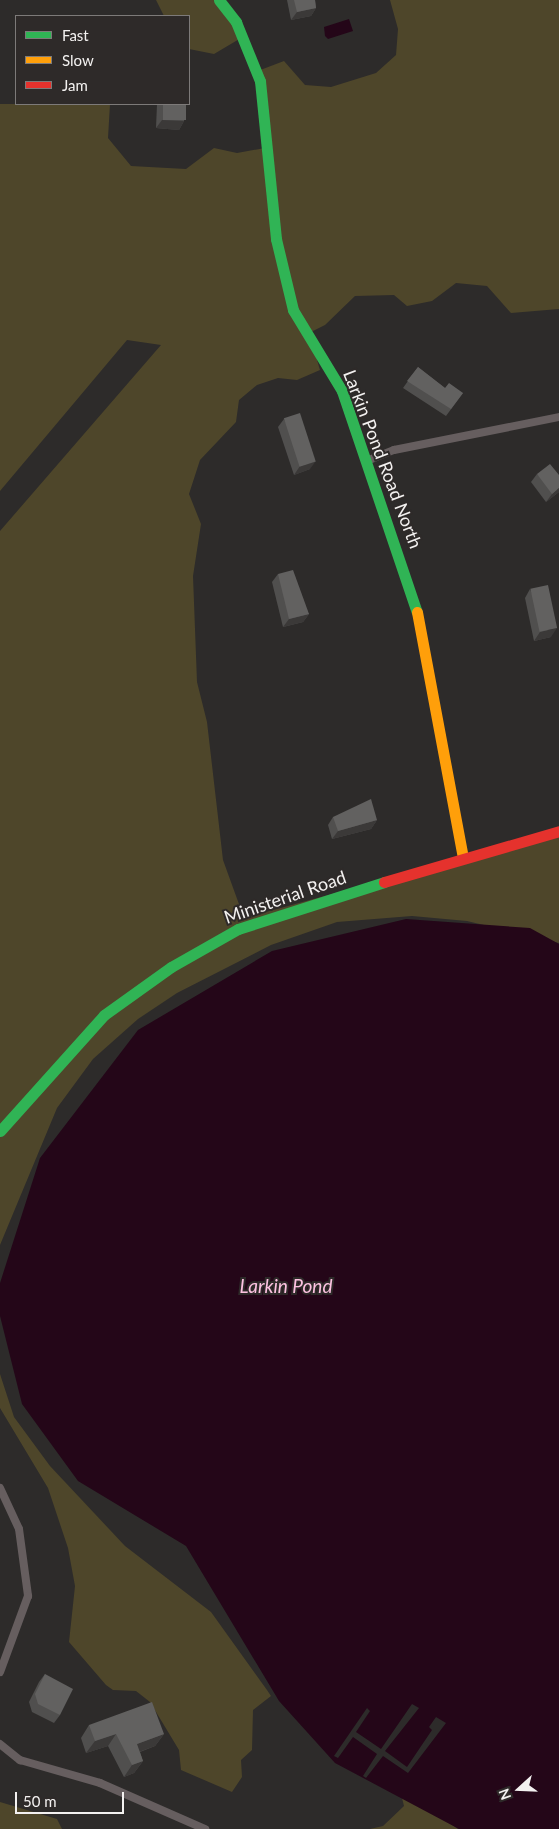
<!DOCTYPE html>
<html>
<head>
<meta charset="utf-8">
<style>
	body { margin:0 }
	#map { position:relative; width:559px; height:1829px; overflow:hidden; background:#2d2b2a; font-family:Lato,sans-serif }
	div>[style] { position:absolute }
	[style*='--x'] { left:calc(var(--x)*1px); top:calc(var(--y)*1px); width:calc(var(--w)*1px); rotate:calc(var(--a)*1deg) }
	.green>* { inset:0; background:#4e462a }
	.water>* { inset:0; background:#240618 }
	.pier>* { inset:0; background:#2d2b2a }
	.lane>* { height:8px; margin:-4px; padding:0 4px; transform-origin:4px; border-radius:4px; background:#665e5f }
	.fast>* { height:11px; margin:-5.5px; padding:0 5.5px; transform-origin:5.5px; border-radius:5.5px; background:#30b455 }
	.slow>* { height:11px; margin:-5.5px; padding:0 5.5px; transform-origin:5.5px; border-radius:5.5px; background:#ff9f0a }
	.jam>* { height:11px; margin:-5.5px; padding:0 5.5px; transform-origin:5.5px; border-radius:5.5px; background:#e5322d }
	.wall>* { inset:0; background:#504f4e }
	.shaded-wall>* { inset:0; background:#3b3938 }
	.building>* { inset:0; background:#626160; transform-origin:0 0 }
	span { translate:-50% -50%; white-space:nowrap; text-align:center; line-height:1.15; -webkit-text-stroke:4px #2e2a29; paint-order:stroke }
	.street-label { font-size:18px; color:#f3f1f0 }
	.water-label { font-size:19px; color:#fdc2e1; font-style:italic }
	.legend { position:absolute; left:15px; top:15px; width:175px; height:90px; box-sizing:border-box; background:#2e2a29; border:1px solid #7d7a79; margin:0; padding:6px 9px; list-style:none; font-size:15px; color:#f3f1f0 }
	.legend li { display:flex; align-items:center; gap:10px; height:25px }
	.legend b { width:25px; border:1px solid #7d7a79 }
	.north { position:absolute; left:494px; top:1764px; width:50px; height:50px; -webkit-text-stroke:4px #2e2a29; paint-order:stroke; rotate:250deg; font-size:14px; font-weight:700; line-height:20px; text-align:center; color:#f3f1f0 }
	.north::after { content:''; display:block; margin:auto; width:18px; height:22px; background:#f3f1f0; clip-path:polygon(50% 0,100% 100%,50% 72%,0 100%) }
	.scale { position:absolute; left:15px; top:1792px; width:109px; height:22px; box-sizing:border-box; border:2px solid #f3f1f0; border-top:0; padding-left:6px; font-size:15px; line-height:18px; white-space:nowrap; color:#f3f1f0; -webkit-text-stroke:4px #2e2a29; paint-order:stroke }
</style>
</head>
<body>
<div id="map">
	<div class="green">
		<div style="clip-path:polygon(156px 0,218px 0,241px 38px,214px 54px,189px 49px,189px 16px,164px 16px)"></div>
		<div style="clip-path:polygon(390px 0,559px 0,559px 309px,511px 313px,487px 286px,456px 283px,432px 301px,407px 306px,394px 295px,355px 296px,325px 325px,309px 333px,320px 370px,297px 380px,278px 378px,257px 385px,239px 400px,236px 422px,200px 460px,189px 494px,201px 524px,193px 576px,197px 682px,207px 722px,223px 860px,244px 918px,559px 832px,559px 943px,467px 921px,412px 916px,337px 922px,271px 945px,177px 993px,138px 1019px,93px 1059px,57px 1108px,0 1245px,0 531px,161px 345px,127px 340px,0 491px,0 104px,110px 104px,108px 138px,131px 166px,186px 169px,214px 148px,237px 153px,265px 148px,255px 72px,284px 61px,305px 85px,331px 87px,376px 73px,396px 55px,398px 29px)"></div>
		<div style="clip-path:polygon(0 1374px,14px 1417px,50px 1466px,125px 1546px,211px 1612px,267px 1690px,271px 1696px,253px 1710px,252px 1750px,241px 1760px,242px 1777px,232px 1792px,181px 1770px,179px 1750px,150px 1702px,136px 1691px,113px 1690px,106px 1685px,69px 1642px,75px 1586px,68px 1548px,48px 1488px,0 1408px)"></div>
		<div style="clip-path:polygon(402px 1798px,441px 1817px,458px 1829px,370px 1829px,383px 1826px,404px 1806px)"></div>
		<div style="clip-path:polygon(0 1802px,57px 1819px,62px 1829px,0 1829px)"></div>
	</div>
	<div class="water">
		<div style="clip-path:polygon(349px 19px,353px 31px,328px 39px,325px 36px,324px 27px)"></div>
		<div style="clip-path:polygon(406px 919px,530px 928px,559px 944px,559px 1829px,459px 1829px,335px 1763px,279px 1701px,186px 1546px,78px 1481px,22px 1404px,0 1316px,0 1283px,40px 1158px,138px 1030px,272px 951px)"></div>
	</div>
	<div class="pier">
		<div style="clip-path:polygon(412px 1704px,419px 1708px,385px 1751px,407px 1767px,432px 1730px,429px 1727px,436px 1717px,446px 1723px,408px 1773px,383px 1756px,366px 1778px,363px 1776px,377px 1754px,353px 1737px,338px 1758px,334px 1756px,367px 1708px,370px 1711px,356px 1732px,381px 1749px)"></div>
	</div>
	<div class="lane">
		<div style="--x:369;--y:460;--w:27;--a:-22"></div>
		<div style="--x:394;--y:450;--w:168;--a:-11.3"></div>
		<div style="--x:0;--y:1488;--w:45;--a:65.1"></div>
		<div style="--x:19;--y:1529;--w:68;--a:82.3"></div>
		<div style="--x:28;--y:1596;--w:81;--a:110.2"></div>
		<div style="--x:0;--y:1744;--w:26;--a:39"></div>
		<div style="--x:20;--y:1760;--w:83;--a:16"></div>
		<div style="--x:100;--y:1783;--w:115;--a:23.7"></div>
	</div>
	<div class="fast">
		<div style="--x:219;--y:0;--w:28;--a:52"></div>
		<div style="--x:236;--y:22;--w:64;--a:67.9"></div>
		<div style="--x:260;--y:81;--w:159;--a:84.2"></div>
		<div style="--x:276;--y:239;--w:73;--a:76.5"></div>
		<div style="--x:293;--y:310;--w:95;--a:58.8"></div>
		<div style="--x:342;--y:391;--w:233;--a:71.3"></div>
		<div style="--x:0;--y:1131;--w:156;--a:-48.1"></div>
		<div style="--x:104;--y:1015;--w:82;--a:-35.6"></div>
		<div style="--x:171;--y:967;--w:77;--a:-29.6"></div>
		<div style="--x:238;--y:929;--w:153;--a:-17.8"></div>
	</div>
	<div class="slow">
		<div style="--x:417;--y:612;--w:250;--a:79.4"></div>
	</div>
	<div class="jam">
		<div style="--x:384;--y:882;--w:182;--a:-16.2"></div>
	</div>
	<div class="wall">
		<div style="clip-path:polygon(287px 0,315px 0,316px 8px,311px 16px,291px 20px)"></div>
		<div style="clip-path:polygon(157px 104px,186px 104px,184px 121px,179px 130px,156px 128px)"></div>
		<div style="clip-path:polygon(418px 367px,445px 388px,463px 393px,446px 416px,403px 388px)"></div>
		<div style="clip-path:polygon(284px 419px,310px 469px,294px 475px,278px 427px)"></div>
		<div style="clip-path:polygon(537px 474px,559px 492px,546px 502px,531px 482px)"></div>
		<div style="clip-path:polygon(278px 574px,309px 614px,303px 622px,283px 627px,272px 582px)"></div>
		<div style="clip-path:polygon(530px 589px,551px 637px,534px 641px,525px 598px)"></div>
		<div style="clip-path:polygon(333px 817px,377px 820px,371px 829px,332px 839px,328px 825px)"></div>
		<div style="clip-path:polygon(45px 1674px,60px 1715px,54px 1723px,32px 1712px,29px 1702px,39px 1682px)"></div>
		<div style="clip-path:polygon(89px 1725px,164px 1734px,155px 1746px,140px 1752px,143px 1761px,134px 1773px,124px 1777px,108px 1746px,86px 1753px,81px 1738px)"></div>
	</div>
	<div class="shaded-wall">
		<div style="clip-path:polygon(316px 8px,311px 16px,291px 20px,297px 12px)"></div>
		<div style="clip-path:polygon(162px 120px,184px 121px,179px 130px,156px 128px)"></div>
		<div style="clip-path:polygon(316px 461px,310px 469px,294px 475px,300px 466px)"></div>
		<div style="clip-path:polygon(559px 488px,559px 492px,546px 502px,552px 494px)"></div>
		<div style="clip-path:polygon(309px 614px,303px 622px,283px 627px,289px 619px)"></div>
		<div style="clip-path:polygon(557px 628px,551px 637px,534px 641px,540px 632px)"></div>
		<div style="clip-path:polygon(377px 820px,371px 829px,332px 839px,338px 831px)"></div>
		<div style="clip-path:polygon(116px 1734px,108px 1746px,86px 1753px,95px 1741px)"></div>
		<div style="clip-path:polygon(164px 1734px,155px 1746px,128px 1756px,137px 1744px)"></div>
		<div style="clip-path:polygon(143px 1761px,134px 1773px,124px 1777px,132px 1765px)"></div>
	</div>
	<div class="building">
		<div style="clip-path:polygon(294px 0,315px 0,316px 8px,297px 12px)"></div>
		<div style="left:163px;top:104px;width:23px;height:16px"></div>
		<div style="clip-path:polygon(418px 367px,445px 388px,449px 383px,463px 393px,451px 409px,407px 381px)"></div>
		<div style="left:300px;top:413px;width:51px;height:17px;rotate:72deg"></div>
		<div style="clip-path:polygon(550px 464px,559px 475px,559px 488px,552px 494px,537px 474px)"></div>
		<div style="clip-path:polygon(293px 570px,309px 614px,289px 619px,278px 574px)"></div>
		<div style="left:548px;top:585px;width:44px;height:18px;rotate:78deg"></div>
		<div style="clip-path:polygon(371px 799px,377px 820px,338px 831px,333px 817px)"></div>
		<div style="clip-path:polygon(45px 1674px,73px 1689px,60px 1715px,38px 1704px,35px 1694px)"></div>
		<div style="clip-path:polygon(152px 1702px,164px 1734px,137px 1744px,143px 1761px,132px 1765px,116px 1734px,95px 1741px,89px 1725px)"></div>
	</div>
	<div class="street-label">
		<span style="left:383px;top:459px;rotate:69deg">Larkin Pond Road North</span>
		<span style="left:285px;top:897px;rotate:-19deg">Ministerial Road</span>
	</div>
	<div class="water-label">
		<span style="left:286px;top:1286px">Larkin Pond</span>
	</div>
	<ul class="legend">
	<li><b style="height:6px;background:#30b455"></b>Fast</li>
	<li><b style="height:6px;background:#ff9f0a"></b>Slow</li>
	<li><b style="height:6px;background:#e5322d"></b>Jam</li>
	</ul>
	<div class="north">N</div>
	<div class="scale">50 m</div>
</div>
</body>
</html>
